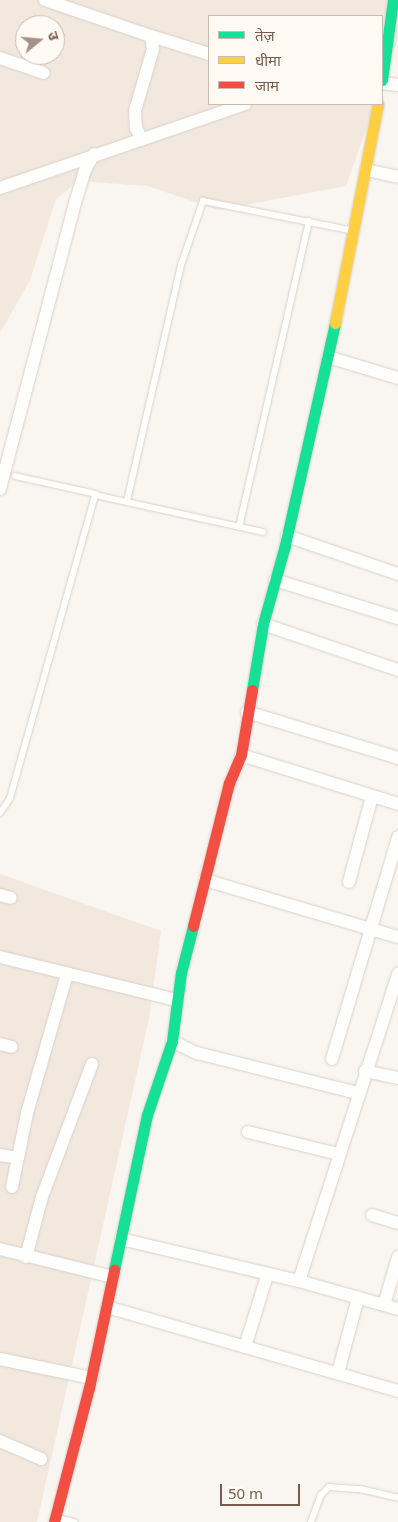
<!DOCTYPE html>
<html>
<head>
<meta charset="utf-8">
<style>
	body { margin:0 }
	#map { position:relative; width:398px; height:1522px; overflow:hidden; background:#f9f5f0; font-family:"Noto Sans","Noto Sans Devanagari",sans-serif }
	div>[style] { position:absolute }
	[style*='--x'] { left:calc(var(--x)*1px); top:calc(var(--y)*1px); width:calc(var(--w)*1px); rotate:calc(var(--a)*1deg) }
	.residential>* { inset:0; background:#f2e8de }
	.roads { filter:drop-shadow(0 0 1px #d7d1cb) drop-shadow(0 0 1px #d7d1cb) }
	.lane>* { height:6px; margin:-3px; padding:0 3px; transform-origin:3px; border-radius:3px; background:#fefefd }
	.street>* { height:12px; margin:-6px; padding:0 6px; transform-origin:6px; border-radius:6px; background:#fefefd }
	.fast>* { height:11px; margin:-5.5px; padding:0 5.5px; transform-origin:5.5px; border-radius:5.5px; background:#16e098 }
	.slow>* { height:11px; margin:-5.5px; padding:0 5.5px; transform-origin:5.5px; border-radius:5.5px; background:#ffcf43 }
	.jam>* { height:11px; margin:-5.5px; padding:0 5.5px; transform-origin:5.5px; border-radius:5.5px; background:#f24e42 }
	span { translate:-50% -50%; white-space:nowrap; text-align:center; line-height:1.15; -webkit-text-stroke:4.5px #fffaf3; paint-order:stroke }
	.legend { position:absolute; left:208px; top:15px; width:175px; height:90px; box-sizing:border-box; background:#fffaf3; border:1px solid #cabbb1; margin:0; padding:6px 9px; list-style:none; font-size:15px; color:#7a5c4d }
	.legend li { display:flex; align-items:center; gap:10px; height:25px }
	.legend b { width:25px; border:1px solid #cabbb1 }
	.north { position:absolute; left:15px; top:15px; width:50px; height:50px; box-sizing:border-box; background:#fffaf3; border:1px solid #cabbb1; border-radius:50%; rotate:73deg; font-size:14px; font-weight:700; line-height:20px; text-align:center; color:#7a5c4d }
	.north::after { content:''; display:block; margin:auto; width:18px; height:22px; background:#a69286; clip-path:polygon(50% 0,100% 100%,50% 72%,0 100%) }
	.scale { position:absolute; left:220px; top:1484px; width:80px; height:22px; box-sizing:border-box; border:2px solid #7a5c4d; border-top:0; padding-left:6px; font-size:15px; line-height:18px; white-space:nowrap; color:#7a5c4d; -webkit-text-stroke:4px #fffaf3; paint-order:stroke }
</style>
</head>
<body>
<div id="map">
	<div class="residential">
		<div style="clip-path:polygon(evenodd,0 0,398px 0,398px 39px,382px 85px,382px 16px,209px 16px,209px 104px,375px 104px,346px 186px,218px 210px,148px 186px,78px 181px,56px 199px,30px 280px,0 333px,0 0,25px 25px,55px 25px,55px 55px,25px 55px,25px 25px)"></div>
		<div style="clip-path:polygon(0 874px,161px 931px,149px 1018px,37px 1522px,0 1522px)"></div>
	</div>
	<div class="roads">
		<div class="lane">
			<div style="--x:15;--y:476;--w:83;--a:12.5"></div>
			<div style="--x:127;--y:501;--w:242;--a:-77.1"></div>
			<div style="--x:181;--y:265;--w:68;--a:-71"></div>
			<div style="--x:203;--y:201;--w:154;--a:11.2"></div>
			<div style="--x:239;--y:527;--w:314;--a:-77.1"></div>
			<div style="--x:0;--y:813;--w:18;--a:-56"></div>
			<div style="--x:10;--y:798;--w:315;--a:-74.3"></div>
			<div style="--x:95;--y:495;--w:172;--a:12.4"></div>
			<div style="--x:57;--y:1518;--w:18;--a:13"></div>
			<div style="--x:311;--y:1522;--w:29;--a:-70"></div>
			<div style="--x:321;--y:1495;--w:11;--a:-45"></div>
			<div style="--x:329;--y:1487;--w:31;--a:4"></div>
			<div style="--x:360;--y:1489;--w:39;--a:13"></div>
		</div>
		<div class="street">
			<div style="--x:45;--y:0;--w:112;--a:18.8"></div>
			<div style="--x:151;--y:36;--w:13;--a:81"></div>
			<div style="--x:153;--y:49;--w:65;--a:106.2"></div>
			<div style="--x:135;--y:111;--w:17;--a:87"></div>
			<div style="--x:136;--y:128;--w:13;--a:63"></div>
			<div style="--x:151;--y:36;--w:61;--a:17.2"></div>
			<div style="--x:0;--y:58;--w:46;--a:18.8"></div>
			<div style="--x:382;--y:83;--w:16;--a:7"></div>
			<div style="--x:366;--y:170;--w:33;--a:12"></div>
			<div style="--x:0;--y:188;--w:259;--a:-18.9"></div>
			<div style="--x:328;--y:357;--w:73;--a:16.7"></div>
			<div style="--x:0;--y:489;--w:296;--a:-75.3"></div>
			<div style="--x:75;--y:203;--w:37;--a:-73"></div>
			<div style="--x:86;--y:168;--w:16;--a:-60"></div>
			<div style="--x:287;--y:536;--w:117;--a:18.9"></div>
			<div style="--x:275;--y:580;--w:129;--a:17.2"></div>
			<div style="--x:263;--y:624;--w:143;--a:18.8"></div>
			<div style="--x:247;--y:712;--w:158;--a:16.9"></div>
			<div style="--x:241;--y:755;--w:164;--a:17.3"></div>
			<div style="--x:205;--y:880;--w:201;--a:16.5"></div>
			<div style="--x:349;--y:882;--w:89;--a:-75"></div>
			<div style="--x:0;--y:895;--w:11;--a:15"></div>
			<div style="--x:0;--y:957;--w:182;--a:13.7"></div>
			<div style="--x:172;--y:1041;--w:28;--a:26"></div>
			<div style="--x:197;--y:1053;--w:166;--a:14"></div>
			<div style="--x:0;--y:1044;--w:12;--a:14"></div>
			<div style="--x:332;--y:1059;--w:232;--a:-73.4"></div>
			<div style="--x:365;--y:1071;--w:34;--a:12"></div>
			<div style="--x:248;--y:1132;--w:93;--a:13.7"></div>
			<div style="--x:0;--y:1155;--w:18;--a:9"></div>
			<div style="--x:12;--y:1187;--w:76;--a:-78.5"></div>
			<div style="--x:27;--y:1113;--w:145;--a:-73.9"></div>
			<div style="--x:372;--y:1215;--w:27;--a:17"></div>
			<div style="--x:121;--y:1239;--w:183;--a:13.3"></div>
			<div style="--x:299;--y:1281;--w:323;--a:-72.1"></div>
			<div style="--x:0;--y:1249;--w:116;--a:13.9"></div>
			<div style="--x:26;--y:1257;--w:62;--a:-75.1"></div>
			<div style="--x:42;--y:1197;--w:142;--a:-69.4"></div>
			<div style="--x:299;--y:1281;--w:103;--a:15.8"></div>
			<div style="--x:384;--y:1305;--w:50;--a:-73.7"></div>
			<div style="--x:107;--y:1307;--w:303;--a:16.1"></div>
			<div style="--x:245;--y:1347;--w:74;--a:-72.8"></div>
			<div style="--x:0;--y:1359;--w:94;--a:11.7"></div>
			<div style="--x:338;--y:1373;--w:78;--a:-75.1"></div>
			<div style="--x:0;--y:1441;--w:45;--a:23.7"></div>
		</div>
		<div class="fast">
			<div style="--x:382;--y:80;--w:81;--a:-82.2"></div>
			<div style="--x:252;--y:690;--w:67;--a:-80.5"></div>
			<div style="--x:263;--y:624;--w:82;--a:-74.4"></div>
			<div style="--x:285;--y:545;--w:228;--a:-77.3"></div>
			<div style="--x:114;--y:1270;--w:158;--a:-78"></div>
			<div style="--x:147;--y:1115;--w:78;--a:-71.3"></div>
			<div style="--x:172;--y:1041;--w:69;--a:-82.5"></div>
			<div style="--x:181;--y:973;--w:49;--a:-75.7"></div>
		</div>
		<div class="slow">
			<div style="--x:335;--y:323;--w:223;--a:-78.9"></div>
		</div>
		<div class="jam">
			<div style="--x:193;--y:926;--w:147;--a:-75.9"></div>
			<div style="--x:229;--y:783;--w:30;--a:-67"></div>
			<div style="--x:241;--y:755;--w:66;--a:-80.4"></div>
			<div style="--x:54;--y:1522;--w:138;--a:-75.4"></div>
			<div style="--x:89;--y:1388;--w:121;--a:-78"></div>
		</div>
	</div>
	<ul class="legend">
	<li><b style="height:6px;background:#16e098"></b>तेज़</li>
	<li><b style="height:6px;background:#ffcf43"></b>धीमा</li>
	<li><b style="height:6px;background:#f24e42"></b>जाम</li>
	</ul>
	<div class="north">उ</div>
	<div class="scale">50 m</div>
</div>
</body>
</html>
